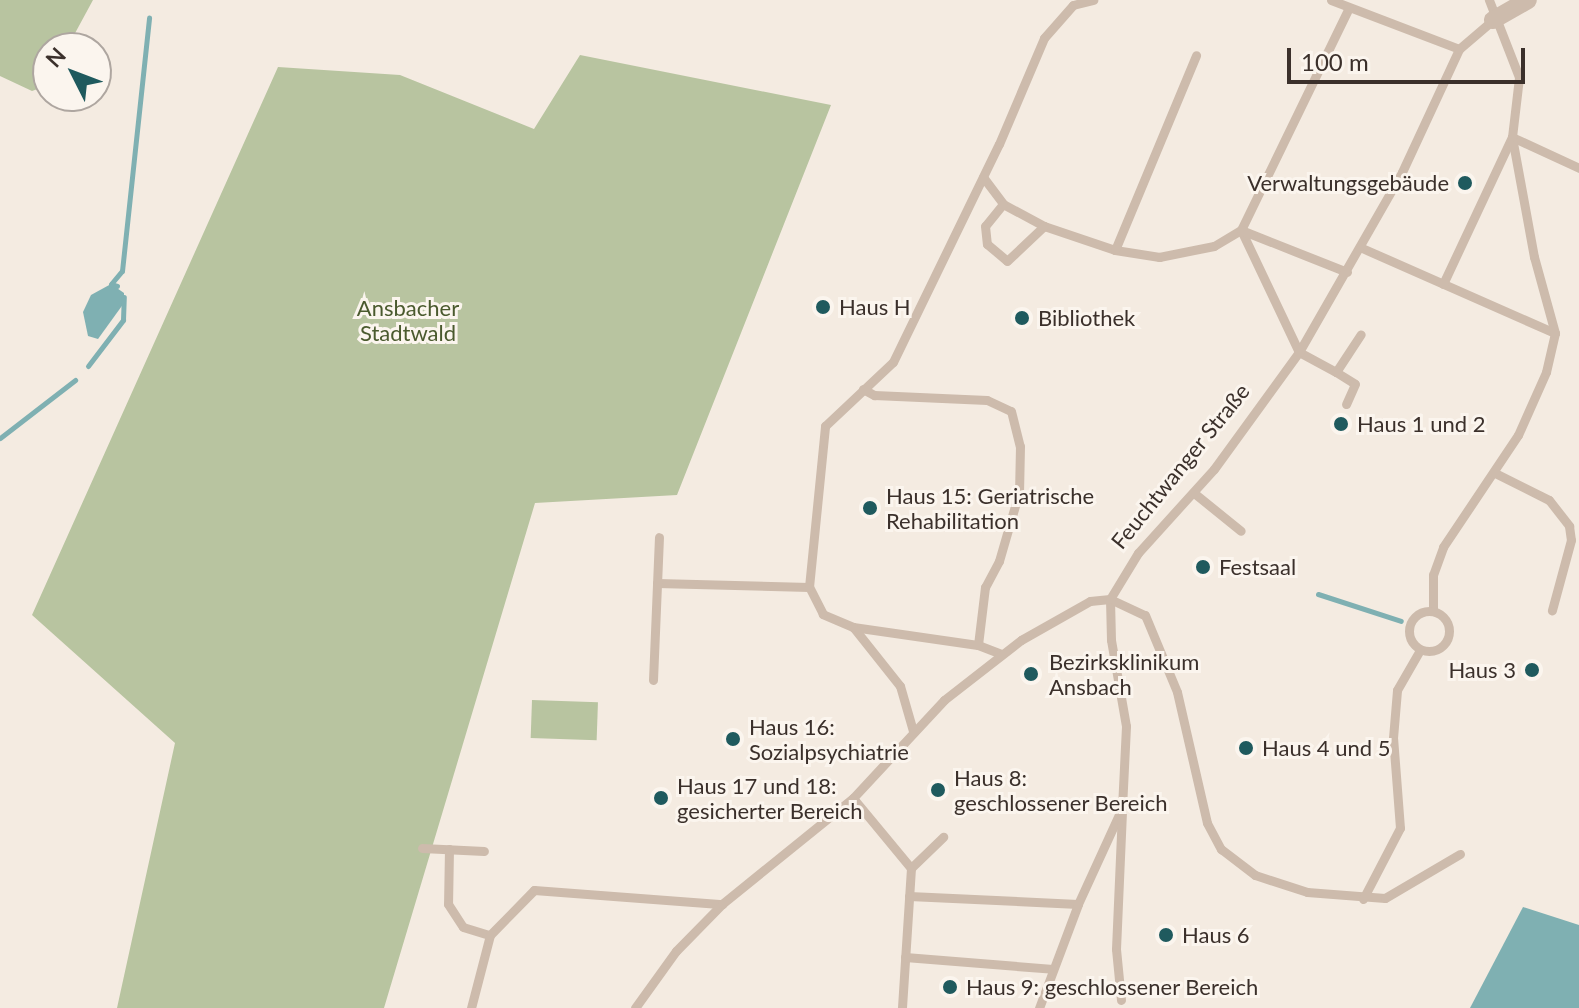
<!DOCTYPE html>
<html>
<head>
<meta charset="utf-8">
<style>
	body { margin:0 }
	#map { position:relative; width:1579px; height:1008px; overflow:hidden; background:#f4ebe1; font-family:Lato,sans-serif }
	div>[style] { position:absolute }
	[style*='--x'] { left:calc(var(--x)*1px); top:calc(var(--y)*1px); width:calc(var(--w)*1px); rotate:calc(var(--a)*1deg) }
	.green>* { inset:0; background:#b8c4a0; transform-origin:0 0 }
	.water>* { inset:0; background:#7fb0b2 }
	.stream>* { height:5px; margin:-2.5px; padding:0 2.5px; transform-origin:2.5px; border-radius:2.5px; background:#7fb0b2 }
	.service>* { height:9px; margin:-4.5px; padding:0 4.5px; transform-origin:4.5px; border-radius:4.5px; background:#cdbbac }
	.service>.ring { margin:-4.5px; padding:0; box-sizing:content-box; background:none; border:9px solid #cdbbac; border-radius:50% }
	.minor>* { height:18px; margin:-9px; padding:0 9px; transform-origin:9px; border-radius:9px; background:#cdbbac }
	.dots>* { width:22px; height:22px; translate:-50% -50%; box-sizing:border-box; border:4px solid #fbf5ee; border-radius:50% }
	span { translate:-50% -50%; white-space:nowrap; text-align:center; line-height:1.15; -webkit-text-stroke:6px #fbf5ee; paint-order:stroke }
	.poi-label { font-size:22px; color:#3b302b }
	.right { translate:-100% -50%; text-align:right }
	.left { translate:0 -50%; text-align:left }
	.park-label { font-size:22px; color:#4a5a2e }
	.street-label { font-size:22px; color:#3b302b }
	.north { position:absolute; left:32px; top:32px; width:80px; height:80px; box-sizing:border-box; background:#fbf5ee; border:2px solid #aea6a0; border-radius:50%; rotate:312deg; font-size:22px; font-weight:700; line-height:32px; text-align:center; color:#3b302b }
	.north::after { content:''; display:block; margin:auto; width:28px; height:36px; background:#1f5a5e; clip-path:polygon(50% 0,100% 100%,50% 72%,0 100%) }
	.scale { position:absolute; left:1287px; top:48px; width:238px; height:36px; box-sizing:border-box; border:4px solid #3b302b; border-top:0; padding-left:10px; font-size:24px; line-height:28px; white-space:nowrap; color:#3b302b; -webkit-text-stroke:6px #fbf5ee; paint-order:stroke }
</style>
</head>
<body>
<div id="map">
	<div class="green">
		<div style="clip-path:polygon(0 0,93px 0,67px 48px,48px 48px,46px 86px,32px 91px,0 76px)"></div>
		<div style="clip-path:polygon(580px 55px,831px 105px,677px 495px,535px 503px,384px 1008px,117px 1008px,175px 743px,32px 615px,278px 67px,400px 75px,534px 129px)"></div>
		<div style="left:532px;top:700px;width:66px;height:38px;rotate:2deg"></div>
	</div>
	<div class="water">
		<div style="clip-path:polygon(111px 284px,124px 293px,124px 303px,98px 339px,88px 336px,83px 312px,91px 295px)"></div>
		<div style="clip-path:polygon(1523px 907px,1579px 925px,1579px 1008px,1470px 1008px)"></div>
	</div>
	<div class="stream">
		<div style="--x:117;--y:286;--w:6;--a:-162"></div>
		<div style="--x:111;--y:284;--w:17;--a:-50"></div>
		<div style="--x:122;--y:271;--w:255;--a:-83.9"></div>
		<div style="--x:88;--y:366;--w:58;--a:-52.7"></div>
		<div style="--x:123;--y:320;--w:23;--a:-88"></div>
		<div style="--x:0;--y:438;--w:95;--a:-37.7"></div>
		<div style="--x:1318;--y:594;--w:87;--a:18"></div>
	</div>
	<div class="service">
		<div style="--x:1331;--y:0;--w:137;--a:20.9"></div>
		<div style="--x:983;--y:177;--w:34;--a:53"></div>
		<div style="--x:1003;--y:204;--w:47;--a:28.2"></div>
		<div style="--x:1044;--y:226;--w:75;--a:18.7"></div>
		<div style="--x:1115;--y:250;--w:45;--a:9"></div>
		<div style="--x:1159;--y:257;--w:56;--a:-11.3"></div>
		<div style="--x:1214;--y:246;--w:31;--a:-31"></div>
		<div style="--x:1241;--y:230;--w:247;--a:-64.1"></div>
		<div style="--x:1003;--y:204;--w:28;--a:129"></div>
		<div style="--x:985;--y:226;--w:18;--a:84"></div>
		<div style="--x:987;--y:244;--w:26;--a:40"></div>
		<div style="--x:1007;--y:261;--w:51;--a:-43.4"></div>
		<div style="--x:1241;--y:230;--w:135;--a:64.6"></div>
		<div style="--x:1299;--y:352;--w:42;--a:28.4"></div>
		<div style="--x:1336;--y:372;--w:45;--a:-56.7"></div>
		<div style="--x:1241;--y:230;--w:114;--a:21.6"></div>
		<div style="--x:1362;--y:248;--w:211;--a:23.8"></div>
		<div style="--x:1115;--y:250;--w:211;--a:-67.4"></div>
		<div style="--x:1443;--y:284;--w:162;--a:-64.9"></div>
		<div style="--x:1512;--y:137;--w:74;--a:24.8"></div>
		<div style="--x:1336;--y:372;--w:22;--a:32"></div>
		<div style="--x:1355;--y:384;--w:22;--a:114"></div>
		<div style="--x:863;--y:389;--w:13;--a:29"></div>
		<div style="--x:874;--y:395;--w:113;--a:2.5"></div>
		<div style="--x:987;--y:400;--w:26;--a:25"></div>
		<div style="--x:1011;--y:411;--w:36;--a:76"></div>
		<div style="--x:1020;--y:446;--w:46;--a:91.2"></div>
		<div style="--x:1019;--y:492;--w:72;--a:106.2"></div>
		<div style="--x:999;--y:561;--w:30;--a:118"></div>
		<div style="--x:985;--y:587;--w:58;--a:96.9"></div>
		<div style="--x:978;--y:645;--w:25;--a:21"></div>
		<div style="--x:1495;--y:473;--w:60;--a:26.6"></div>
		<div style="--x:1549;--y:500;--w:33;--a:52"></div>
		<div style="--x:1569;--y:526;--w:14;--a:82"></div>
		<div style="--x:1571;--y:540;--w:73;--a:105.2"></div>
		<div style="--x:1194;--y:493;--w:60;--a:39"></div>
		<div style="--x:657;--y:583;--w:152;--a:1.5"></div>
		<div style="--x:1433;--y:610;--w:35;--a:-90"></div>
		<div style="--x:1433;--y:575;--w:30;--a:-70"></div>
		<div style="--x:1443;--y:547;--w:135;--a:-56.2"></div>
		<div style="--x:1518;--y:435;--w:69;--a:-66"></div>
		<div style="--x:1546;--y:372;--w:40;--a:-77"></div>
		<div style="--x:1555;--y:333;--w:79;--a:-105.4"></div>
		<div style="--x:1534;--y:257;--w:122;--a:-100.4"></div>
		<div style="--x:1512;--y:137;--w:60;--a:-83.3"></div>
		<div style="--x:1519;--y:77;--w:83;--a:-111.3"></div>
		<div class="ring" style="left:1409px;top:611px;width:31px;height:31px"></div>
		<div style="--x:853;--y:627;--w:126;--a:8.2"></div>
		<div style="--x:653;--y:680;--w:143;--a:-87.6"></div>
		<div style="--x:913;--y:731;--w:47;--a:-106.1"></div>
		<div style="--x:900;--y:686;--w:75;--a:-128.5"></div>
		<div style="--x:853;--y:627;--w:33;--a:-157"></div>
		<div style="--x:823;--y:614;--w:30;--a:-117"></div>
		<div style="--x:809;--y:587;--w:162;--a:-84.3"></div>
		<div style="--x:825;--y:426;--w:93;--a:-43.3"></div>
		<div style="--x:893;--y:362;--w:242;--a:-64.1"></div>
		<div style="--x:999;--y:144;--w:115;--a:-67"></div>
		<div style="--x:1044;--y:38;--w:44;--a:-48.7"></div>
		<div style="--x:1073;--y:5;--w:21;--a:-14"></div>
		<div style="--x:853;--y:798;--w:91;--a:50.4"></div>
		<div style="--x:911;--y:868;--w:140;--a:93.7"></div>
		<div style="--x:422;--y:848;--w:62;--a:2.8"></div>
		<div style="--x:449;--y:849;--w:55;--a:91"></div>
		<div style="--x:448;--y:904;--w:27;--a:57"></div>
		<div style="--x:463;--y:927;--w:28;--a:17"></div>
		<div style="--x:911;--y:868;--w:45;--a:-44.1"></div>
		<div style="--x:909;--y:896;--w:169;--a:2.7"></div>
		<div style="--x:1078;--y:904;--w:106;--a:-65.4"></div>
		<div style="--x:1122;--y:808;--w:82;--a:-87.2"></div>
		<div style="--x:1126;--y:726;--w:87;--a:-99.9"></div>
		<div style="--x:1111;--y:640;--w:41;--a:-91.4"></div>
		<div style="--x:1110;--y:599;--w:38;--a:25"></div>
		<div style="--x:1145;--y:615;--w:83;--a:67.4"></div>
		<div style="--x:1177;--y:692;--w:134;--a:77.1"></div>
		<div style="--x:1207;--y:823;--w:30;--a:62"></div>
		<div style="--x:1221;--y:849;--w:43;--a:37.4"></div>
		<div style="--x:1255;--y:875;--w:55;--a:18.1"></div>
		<div style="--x:1307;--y:892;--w:78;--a:4.4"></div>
		<div style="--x:1385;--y:898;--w:87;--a:-30.4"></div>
		<div style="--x:1363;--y:899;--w:80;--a:-62.5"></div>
		<div style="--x:1400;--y:828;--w:90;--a:-94.4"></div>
		<div style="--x:1393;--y:738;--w:48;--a:-85.2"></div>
		<div style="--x:1397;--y:690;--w:46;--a:-60.1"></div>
		<div style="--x:905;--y:957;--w:148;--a:4.6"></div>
		<div style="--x:1121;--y:1000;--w:51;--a:-95.6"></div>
		<div style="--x:1116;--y:949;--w:137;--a:-87.5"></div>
		<div style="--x:471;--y:1008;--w:75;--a:-75.4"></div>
		<div style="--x:490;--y:935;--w:63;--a:-45.6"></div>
		<div style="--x:534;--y:890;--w:189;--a:4.3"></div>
		<div style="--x:635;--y:1008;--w:70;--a:-54.3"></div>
		<div style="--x:676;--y:951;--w:66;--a:-45.6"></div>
		<div style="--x:722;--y:904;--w:169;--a:-39"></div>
		<div style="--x:853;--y:798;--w:134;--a:-47.1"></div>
		<div style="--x:944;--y:700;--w:98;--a:-37.9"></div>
		<div style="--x:1021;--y:640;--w:79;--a:-29.5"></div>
		<div style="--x:1090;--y:601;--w:20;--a:-6"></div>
		<div style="--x:1110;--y:599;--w:54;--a:-58.7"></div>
		<div style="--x:1138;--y:553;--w:113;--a:-47.9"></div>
		<div style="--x:1214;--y:469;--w:145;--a:-54"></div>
		<div style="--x:1299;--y:352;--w:207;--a:-60.2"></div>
		<div style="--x:1402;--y:172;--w:136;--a:-65.1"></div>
		<div style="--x:1459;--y:49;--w:45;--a:-40.5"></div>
		<div style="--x:1039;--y:1008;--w:111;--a:-69.4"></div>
	</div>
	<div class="minor">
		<div style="--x:1493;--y:20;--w:40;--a:-29.7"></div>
	</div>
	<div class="dots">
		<div style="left:1465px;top:183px;background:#1f5a5e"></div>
		<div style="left:823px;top:307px;background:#1f5a5e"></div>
		<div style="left:1022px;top:318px;background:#1f5a5e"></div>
		<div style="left:1341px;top:424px;background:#1f5a5e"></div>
		<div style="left:870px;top:508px;background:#1f5a5e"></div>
		<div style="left:1203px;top:567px;background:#1f5a5e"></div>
		<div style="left:1532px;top:670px;background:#1f5a5e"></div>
		<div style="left:1031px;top:674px;background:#1f5a5e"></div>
		<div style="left:733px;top:739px;background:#1f5a5e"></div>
		<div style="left:1246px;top:748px;background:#1f5a5e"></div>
		<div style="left:938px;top:790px;background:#1f5a5e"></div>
		<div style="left:661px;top:798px;background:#1f5a5e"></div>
		<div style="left:1166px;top:935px;background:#1f5a5e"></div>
		<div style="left:950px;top:987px;background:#1f5a5e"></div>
	</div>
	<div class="poi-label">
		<span class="right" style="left:1449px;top:183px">Verwaltungsgebäude</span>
		<span class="left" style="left:839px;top:307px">Haus H</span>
		<span class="left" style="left:1038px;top:318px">Bibliothek</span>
		<span class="left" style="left:1357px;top:424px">Haus 1 und 2</span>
		<span class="left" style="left:886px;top:508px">Haus 15: Geriatrische<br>Rehabilitation</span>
		<span class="left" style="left:1219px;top:567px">Festsaal</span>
		<span class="left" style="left:1049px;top:674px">Bezirksklinikum<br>Ansbach</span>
		<span class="right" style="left:1516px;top:670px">Haus 3</span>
		<span class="left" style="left:749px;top:739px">Haus 16:<br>Sozialpsychiatrie</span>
		<span class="left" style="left:1262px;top:748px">Haus 4 und 5</span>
		<span class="left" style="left:954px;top:790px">Haus 8:<br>geschlossener Bereich</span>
		<span class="left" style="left:677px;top:798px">Haus 17 und 18:<br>gesicherter Bereich</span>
		<span class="left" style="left:1182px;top:935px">Haus 6</span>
		<span class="left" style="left:966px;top:987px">Haus 9: geschlossener Bereich</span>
	</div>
	<div class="park-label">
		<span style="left:408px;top:320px">Ansbacher<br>Stadtwald</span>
	</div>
	<div class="street-label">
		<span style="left:1180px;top:466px;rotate:-51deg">Feuchtwanger Straße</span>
	</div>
	<div class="north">N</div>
	<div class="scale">100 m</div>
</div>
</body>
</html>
